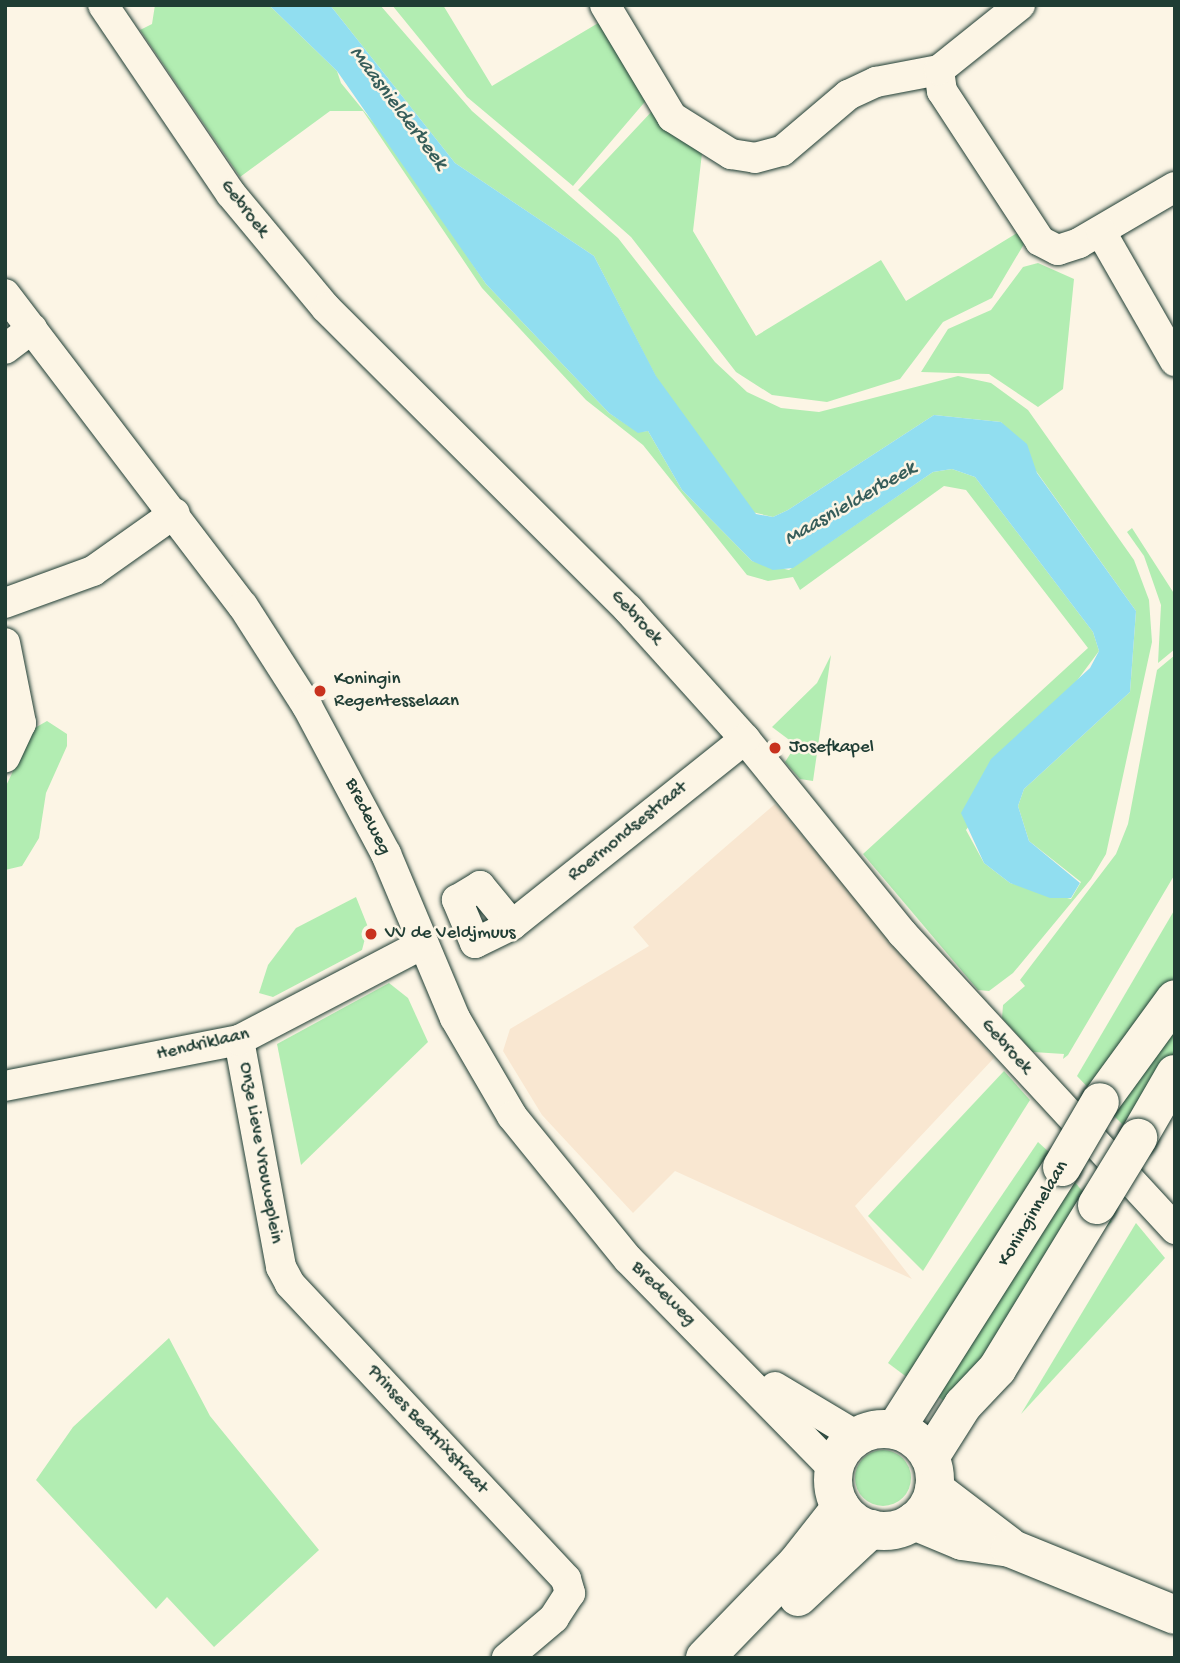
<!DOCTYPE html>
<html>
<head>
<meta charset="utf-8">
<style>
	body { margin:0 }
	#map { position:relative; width:1180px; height:1663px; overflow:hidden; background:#fcf5e5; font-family:"Gochi Hand",sans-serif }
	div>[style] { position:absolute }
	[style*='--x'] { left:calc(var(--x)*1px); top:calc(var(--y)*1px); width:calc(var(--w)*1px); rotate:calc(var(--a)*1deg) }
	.built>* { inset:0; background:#f9e7d1 }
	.green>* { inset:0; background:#b2edb2; transform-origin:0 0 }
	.round { border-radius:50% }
	.water>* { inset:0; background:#91def0 }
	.roads { filter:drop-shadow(0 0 2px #1f3d34) drop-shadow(0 0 2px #1f3d34) }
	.minor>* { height:30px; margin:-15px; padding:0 15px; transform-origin:15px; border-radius:15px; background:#fcf5e5 }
	.major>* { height:38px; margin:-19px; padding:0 19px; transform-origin:19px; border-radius:19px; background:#fcf5e5 }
	.major>.ring { margin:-19px; padding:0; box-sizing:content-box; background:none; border:38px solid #fcf5e5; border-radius:50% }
	.bridges { filter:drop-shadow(0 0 2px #1f3d34) drop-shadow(0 0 2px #1f3d34) }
	.major-bridge>* { height:38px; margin:-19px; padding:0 19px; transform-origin:19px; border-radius:19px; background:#fcf5e5 }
	.dots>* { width:19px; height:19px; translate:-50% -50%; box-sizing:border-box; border:4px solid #fcf5e5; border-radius:50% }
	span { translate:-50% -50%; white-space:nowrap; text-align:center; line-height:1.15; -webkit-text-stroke:5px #fcf5e5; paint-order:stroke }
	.street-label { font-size:19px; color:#1f3d34 }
	.poi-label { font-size:19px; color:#1f3d34 }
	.left { translate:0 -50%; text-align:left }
	.water-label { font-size:21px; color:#365d5a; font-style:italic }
	.frame { position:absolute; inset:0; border:7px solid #1f3d34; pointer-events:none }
</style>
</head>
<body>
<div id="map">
	<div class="built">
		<div style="clip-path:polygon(775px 804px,994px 1058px,855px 1206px,912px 1279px,675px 1171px,633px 1213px,542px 1115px,503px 1051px,510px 1029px,649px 946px,633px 927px)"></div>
	</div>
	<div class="green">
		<div style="clip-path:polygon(155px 5px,269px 5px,337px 71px,341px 83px,395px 149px,486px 284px,609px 413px,638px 432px,648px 431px,682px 490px,752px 561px,789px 570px,933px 472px,952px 469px,975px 477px,1093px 632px,1099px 651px,966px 830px,984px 863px,1010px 883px,1071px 899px,1081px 882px,1029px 841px,1018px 806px,1024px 789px,1130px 692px,1136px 611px,1001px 422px,934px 415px,788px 510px,773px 517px,752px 512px,656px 377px,594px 256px,455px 163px,330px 5px,380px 5px,472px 111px,618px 238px,715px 362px,747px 392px,781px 408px,819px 412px,958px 376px,991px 383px,1028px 410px,1134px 560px,1149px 600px,1152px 642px,1106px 854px,1091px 879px,1013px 973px,989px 991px,978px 990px,863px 854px,1088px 648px,966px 490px,944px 486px,800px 590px,793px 577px,768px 581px,747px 575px,643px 445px,586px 400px,482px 288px,363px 111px,330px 111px,240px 177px,140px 30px,152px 24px)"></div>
		<div style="clip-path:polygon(392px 5px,443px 5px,492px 86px,605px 19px,649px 97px,573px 186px,467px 97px)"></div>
		<div style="clip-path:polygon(655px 108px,702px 153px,693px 231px,756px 336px,881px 260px,906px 301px,1017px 233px,1024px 244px,992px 298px,943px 322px,900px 379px,827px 402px,772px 395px,736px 372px,631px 237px,578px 190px)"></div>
		<div style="clip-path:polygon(1038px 263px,1074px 279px,1063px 389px,1038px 407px,989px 374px,921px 372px,948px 329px,991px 310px,1023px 267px)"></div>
		<div style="clip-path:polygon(1132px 528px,1175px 595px,1175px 649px,1158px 663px,1161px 605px,1144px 556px,1127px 532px)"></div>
		<div style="clip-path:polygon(831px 655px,813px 781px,800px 779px,785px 762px,796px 745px,772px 727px,817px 683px)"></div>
		<div style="clip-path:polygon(1175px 655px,1175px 874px,1068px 1055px,1063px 1059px,1064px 1054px,1033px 1052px,1002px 1018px,1003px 1005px,1025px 986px,1020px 980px,1116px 854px,1128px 824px,1157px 670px)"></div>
		<div style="clip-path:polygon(47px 721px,67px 734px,67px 746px,46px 793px,39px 838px,22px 866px,5px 870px,5px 788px,33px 729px)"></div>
		<div style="clip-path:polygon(356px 897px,368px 927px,362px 950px,273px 997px,259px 993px,268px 965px,296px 928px)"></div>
		<div style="clip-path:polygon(1175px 909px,1175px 990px,1096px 1096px,1077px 1076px)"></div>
		<div style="clip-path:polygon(389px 983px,408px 998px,428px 1042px,301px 1165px,277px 1044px)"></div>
		<div style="clip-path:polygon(1175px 1014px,1175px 1056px,1130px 1132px,1106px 1108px)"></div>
		<div style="clip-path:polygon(1004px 1071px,1030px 1100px,923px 1271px,868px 1216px)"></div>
		<div style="clip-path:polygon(1038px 1142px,1050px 1153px,912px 1381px,888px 1363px)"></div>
		<div style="clip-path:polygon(1067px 1173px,1090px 1200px,949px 1405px,932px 1392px)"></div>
		<div style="left:1101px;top:1210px;width:16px;height:205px;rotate:47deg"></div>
		<div style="clip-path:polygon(1136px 1223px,1165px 1258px,1021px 1414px)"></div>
		<div style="clip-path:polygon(169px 1338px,210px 1416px,319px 1550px,214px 1647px,167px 1597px,156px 1609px,36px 1480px,73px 1427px)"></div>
		<div class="round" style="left:855px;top:1450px;width:56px;height:56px"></div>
	</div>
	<div class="water">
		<div style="clip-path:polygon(269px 5px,330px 5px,455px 163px,594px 256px,656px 376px,756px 514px,773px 517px,788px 510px,934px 415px,1001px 422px,1027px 444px,1037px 473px,1136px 611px,1130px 692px,1024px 789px,1018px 806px,1029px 841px,1080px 883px,1071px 898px,1050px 898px,1010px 883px,984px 863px,961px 813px,991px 759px,1090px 668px,1099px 651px,1093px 632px,975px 477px,952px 469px,933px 472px,793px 568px,773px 570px,752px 561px,682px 490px,648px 431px,638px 433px,609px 413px,486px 284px,337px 71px)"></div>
	</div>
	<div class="roads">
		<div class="minor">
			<div style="--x:103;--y:5;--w:228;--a:55.9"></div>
			<div style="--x:231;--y:194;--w:148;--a:50.2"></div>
			<div style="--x:326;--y:308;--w:426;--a:44.9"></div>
			<div style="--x:628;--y:609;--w:175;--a:48"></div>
			<div style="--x:745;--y:739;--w:250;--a:51"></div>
			<div style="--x:902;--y:933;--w:403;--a:47.3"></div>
			<div style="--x:605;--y:5;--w:131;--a:59.1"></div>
			<div style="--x:672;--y:117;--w:70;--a:32.1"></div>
			<div style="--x:731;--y:154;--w:24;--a:9"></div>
			<div style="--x:755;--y:158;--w:28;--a:-15"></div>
			<div style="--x:782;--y:151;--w:87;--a:-40.3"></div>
			<div style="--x:848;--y:95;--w:31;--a:-25"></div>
			<div style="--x:876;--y:82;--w:64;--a:-10.8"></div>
			<div style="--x:939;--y:70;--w:21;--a:82"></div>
			<div style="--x:942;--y:91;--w:179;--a:56.8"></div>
			<div style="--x:1040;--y:241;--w:20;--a:27"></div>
			<div style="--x:1058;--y:250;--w:22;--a:-18"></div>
			<div style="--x:1079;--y:243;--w:111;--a:-30.3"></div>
			<div style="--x:939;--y:70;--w:104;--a:-38.7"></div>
			<div style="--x:1101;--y:232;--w:149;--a:60.2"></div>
			<div style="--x:5;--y:294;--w:392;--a:52.7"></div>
			<div style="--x:243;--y:606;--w:119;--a:57.4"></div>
			<div style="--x:307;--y:706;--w:168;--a:61.9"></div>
			<div style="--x:386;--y:854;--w:178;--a:67.2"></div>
			<div style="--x:455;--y:1018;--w:113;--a:59.8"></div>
			<div style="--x:512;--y:1116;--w:184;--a:51"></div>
			<div style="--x:628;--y:1259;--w:294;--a:45.6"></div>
			<div style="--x:5;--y:349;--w:34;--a:-37"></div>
			<div style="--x:5;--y:603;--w:94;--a:-20"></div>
			<div style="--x:93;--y:571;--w:100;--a:-35.3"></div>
			<div style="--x:5;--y:643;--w:82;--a:78.7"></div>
			<div style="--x:21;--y:723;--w:38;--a:115"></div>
			<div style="--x:512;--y:925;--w:41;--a:154.1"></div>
			<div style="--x:475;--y:943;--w:47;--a:-112.7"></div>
			<div style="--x:457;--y:900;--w:27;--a:-31"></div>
			<div style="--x:480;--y:886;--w:50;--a:50.6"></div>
			<div style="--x:512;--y:925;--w:298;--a:-38.6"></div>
			<div style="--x:239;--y:1040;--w:231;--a:79.5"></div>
			<div style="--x:281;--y:1267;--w:19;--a:62"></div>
			<div style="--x:290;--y:1284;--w:404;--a:46.9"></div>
			<div style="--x:566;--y:1579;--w:15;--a:74"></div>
			<div style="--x:570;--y:1593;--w:30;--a:123"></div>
			<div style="--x:554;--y:1618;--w:62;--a:139.6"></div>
			<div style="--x:5;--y:1086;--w:238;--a:-11.1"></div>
			<div style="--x:239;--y:1040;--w:208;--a:-27.6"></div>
			<div style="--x:775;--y:1387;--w:96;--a:30.9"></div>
		</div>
		<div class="major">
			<div style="--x:1100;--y:1102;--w:127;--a:-53.9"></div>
			<div style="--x:1138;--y:1138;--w:74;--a:-60"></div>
			<div class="ring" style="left:833px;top:1429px;width:64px;height:64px"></div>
			<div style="--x:895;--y:1430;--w:312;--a:-57.6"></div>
			<div style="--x:930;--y:1457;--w:62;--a:-57.6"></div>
			<div style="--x:963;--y:1405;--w:50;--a:-46.6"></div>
			<div style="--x:997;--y:1369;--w:192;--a:-58.6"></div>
			<div style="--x:934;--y:1489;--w:94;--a:37.2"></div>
			<div style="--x:914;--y:1521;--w:52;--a:22.6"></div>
			<div style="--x:962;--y:1541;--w:49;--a:8.3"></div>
			<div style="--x:1010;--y:1548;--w:178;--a:22.1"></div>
			<div style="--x:798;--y:1597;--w:100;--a:-43"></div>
			<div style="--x:705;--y:1658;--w:132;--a:-45.9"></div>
			<div style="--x:797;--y:1563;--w:71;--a:-51.8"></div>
		</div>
	</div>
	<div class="bridges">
		<div class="major-bridge">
			<div style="--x:1062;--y:1167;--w:75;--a:-59.7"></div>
			<div style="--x:1097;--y:1205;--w:79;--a:-58.5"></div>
		</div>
	</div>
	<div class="dots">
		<div style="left:320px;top:691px;background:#c8321e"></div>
		<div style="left:775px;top:748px;background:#c8321e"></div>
		<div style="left:371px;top:934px;background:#c8321e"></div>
	</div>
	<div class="street-label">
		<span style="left:244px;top:209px;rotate:52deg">Gebroek</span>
		<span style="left:636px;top:618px;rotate:47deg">Gebroek</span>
		<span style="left:367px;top:817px;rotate:64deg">Bredeweg</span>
		<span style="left:628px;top:832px;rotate:-39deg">Roermondsestraat</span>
		<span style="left:203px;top:1045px;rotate:-13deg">Hendriklaan</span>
		<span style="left:1006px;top:1047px;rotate:48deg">Gebroek</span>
		<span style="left:260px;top:1153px;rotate:80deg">Onze Lieve Vrouweplein</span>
		<span style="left:1034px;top:1214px;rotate:-59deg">Koninginnelaan</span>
		<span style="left:663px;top:1294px;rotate:45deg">Bredeweg</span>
		<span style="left:427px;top:1430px;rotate:47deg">Prinses Beatrixstraat</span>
	</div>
	<div class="poi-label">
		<span class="left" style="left:334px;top:691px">Koningin<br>Regentesselaan</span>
		<span class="left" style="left:789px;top:748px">Josefkapel</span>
		<span class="left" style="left:385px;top:934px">VV de Veldjmuus</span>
	</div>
	<div class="water-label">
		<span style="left:397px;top:109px;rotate:53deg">Maasnielderbeek</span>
		<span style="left:851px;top:505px;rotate:-30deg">Maasnielderbeek</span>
	</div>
	<div class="frame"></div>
</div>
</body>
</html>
